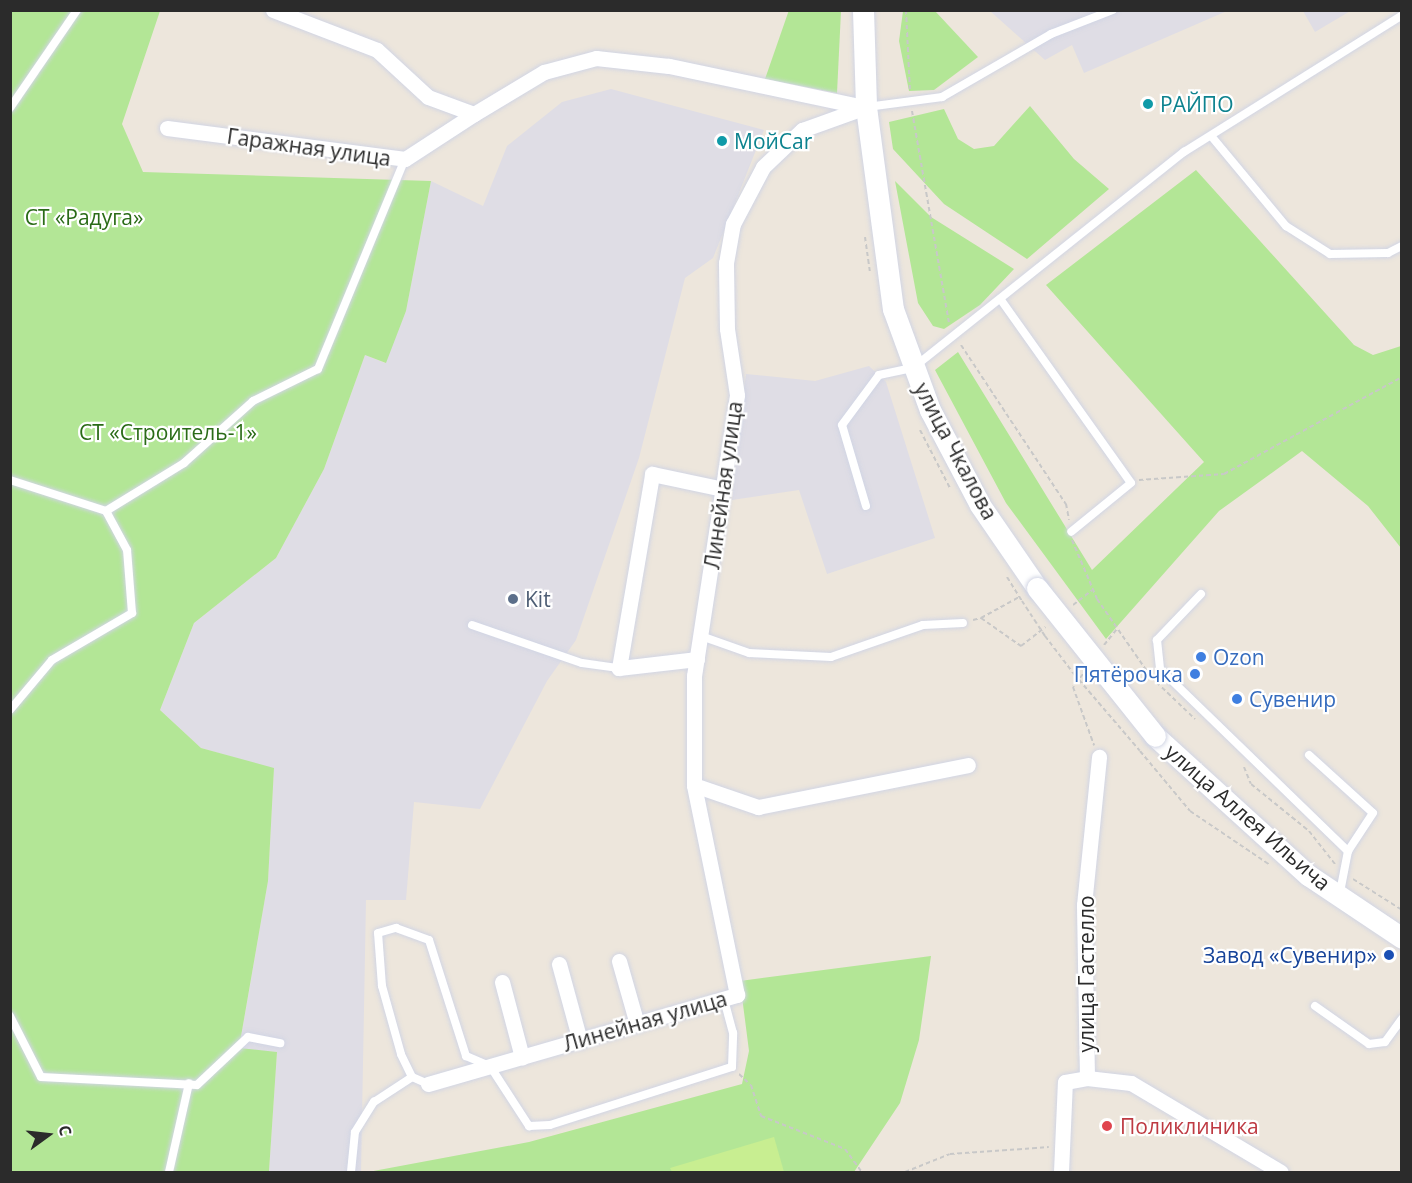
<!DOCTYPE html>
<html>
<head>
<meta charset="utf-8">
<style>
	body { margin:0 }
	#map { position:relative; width:1412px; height:1183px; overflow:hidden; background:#ede6dc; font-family:"Open Sans",sans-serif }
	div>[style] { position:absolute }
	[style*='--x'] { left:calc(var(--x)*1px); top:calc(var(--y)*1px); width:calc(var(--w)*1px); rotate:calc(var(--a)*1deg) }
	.industrial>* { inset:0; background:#dfdde5 }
	.green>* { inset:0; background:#b3e696 }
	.pitch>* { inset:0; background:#c8ee91 }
	.path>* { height:2px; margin-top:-1px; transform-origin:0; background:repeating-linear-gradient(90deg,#c8c8c8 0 4.5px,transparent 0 7.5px) }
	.roads { filter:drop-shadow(0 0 2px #d1d5e4) drop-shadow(0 0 2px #d1d5e4) }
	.lane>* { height:8px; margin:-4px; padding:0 4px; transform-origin:4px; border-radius:4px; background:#fff }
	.street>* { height:15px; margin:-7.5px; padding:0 7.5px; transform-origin:7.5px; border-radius:7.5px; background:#fff }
	.secondary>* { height:21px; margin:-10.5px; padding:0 10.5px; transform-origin:10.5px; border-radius:10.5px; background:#fff }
	.path-bridge>* { height:2px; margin-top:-1px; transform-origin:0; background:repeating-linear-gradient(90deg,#c8c8c8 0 4.5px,transparent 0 7.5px) }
	.bridges { filter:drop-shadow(0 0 2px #d1d5e4) drop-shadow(0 0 2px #d1d5e4) }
	.secondary-bridge>* { height:21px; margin:-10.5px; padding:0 10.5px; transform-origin:10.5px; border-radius:10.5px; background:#fff }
	.dots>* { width:16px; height:16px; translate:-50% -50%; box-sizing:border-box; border:3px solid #fff; border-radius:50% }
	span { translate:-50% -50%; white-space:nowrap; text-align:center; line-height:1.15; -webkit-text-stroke:4.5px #fff; paint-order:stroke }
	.culture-label { font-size:21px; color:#0d838f }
	.left { translate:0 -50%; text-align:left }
	.street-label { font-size:21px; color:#2b2b2b }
	.park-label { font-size:21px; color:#2a6b17 }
	.service-label { font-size:21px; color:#4e5e75 }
	.shop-label { font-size:21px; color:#366cbe }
	.right { translate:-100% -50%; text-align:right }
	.transit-label { font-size:21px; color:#164399 }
	.health-label { font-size:21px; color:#be3a42 }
	.frame { position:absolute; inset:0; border:12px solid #2b2b2b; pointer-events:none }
	.north { position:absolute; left:18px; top:1105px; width:60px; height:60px; -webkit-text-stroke:4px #fff; paint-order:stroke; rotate:75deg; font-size:16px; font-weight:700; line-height:24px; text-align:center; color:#2b2b2b }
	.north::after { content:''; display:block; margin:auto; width:21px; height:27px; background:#2b2b2b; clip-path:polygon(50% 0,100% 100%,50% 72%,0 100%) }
</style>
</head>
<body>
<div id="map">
	<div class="industrial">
		<div style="clip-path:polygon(1352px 10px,1315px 32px,1303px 11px,1303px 10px)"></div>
		<div style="clip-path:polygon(990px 11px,1227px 11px,1084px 73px,1072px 45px,1045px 60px)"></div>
		<div style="clip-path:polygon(611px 89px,764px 130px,713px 258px,685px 278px,639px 458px,576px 640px,547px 681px,480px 809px,414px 802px,406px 900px,366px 900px,361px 1172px,269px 1171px,277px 1052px,239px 1049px,268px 881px,274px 769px,201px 748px,160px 710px,194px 623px,276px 558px,324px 469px,365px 355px,385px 363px,406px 311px,431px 181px,483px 206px,507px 146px,562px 102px)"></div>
		<div style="clip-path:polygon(869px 366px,886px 382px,935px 538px,827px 574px,799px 490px,732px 500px,746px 374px,815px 381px)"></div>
	</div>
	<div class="green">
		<div style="clip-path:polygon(789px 10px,841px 11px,837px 93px,765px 79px)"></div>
		<div style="clip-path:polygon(10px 11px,160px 11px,122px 124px,143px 172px,431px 181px,406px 311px,386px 363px,365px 355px,324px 469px,276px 558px,194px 623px,160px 710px,201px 748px,274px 768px,268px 881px,239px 1048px,277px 1052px,269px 1171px,314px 1172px,11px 1172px)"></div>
		<div style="clip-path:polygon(903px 11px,935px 11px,978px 57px,934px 90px,909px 91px,899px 41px)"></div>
		<div style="clip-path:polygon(1030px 106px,1074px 159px,1109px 189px,1027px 259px,944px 204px,893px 149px,889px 122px,944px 109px,958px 139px,974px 149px,994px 146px)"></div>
		<div style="clip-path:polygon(1196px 170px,1354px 345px,1373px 355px,1401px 346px,1401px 548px,1368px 506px,1302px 451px,1219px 511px,1106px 639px,1006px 503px,935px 370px,958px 352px,1092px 570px,1204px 462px,1046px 285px)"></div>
		<div style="clip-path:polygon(895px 181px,931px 217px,1014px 269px,980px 305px,944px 329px,933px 326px,918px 303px)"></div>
		<div style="clip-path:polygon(931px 956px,919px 1040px,900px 1103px,854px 1172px,368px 1172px,529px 1142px,742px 1084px,749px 1051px,740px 981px)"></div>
	</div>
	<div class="pitch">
		<div style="clip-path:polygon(774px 1137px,784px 1172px,672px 1172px,670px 1168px)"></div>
	</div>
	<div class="path">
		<div style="--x:906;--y:10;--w:81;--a:87.2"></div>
		<div style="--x:912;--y:111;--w:216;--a:80.1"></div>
		<div style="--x:865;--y:237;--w:36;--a:82"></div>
		<div style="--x:961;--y:345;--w:191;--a:56.6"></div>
		<div style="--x:1066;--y:504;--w:16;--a:79"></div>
		<div style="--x:920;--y:430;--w:65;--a:62.7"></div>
		<div style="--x:1139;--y:480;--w:85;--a:-4"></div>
		<div style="--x:1224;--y:474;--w:203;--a:-28.6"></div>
		<div style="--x:1072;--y:540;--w:64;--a:67"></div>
		<div style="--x:1097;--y:599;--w:95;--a:55.3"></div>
		<div style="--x:1151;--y:677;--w:61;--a:43.7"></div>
		<div style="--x:1007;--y:577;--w:28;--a:58"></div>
		<div style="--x:1073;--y:605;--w:24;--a:-38"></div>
		<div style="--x:981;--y:618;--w:43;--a:-28.9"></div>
		<div style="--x:973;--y:620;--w:8;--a:-14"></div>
		<div style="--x:981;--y:618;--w:49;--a:35"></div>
		<div style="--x:1021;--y:646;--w:31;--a:-38"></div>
		<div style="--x:1045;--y:636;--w:48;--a:52.7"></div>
		<div style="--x:1104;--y:645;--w:21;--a:-51"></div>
		<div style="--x:1083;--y:674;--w:16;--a:128"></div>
		<div style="--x:1073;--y:687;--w:62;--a:70.1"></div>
		<div style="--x:1140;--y:751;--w:78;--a:50.2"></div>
		<div style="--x:1190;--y:811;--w:97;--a:34"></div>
		<div style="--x:1244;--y:767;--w:18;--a:68"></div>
		<div style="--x:1251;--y:784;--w:75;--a:39"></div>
		<div style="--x:1309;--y:831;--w:42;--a:51.8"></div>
		<div style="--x:1353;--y:879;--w:58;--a:32.3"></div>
		<div style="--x:739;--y:1074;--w:16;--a:43"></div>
		<div style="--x:751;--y:1085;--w:33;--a:72"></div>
		<div style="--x:761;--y:1116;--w:90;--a:21.4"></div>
		<div style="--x:845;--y:1149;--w:29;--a:54"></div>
		<div style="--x:905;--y:1172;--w:48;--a:-21.8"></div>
		<div style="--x:950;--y:1154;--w:99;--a:-4"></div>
	</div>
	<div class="roads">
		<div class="lane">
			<div style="--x:867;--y:107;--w:76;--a:-7.6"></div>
			<div style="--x:942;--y:97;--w:126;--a:-30"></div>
			<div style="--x:1051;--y:34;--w:66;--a:-21.2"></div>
			<div style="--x:10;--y:108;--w:119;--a:-55.6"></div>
			<div style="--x:1212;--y:137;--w:116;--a:50.3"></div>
			<div style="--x:1286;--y:226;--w:52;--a:32.5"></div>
			<div style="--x:1330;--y:254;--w:58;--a:-1"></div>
			<div style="--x:1388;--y:253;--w:16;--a:-27"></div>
			<div style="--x:1001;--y:300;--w:224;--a:54.6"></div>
			<div style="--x:1131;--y:483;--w:77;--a:140.8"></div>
			<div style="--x:10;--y:480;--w:101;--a:17.9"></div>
			<div style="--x:106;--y:511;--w:92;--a:-31.6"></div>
			<div style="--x:184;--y:463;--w:93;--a:-41.9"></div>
			<div style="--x:253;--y:401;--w:72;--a:-26.2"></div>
			<div style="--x:318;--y:369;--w:227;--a:-67.5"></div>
			<div style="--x:866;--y:506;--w:84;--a:-106.5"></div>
			<div style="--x:842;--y:425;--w:62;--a:-53.5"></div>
			<div style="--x:879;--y:375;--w:35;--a:-12"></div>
			<div style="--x:913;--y:368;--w:347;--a:-38.6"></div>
			<div style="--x:1184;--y:152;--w:257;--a:-32.1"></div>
			<div style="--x:1201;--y:594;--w:64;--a:133.7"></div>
			<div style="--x:1157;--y:640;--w:29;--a:84"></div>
			<div style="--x:1160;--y:669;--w:262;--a:44.1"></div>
			<div style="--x:472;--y:625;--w:116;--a:19.1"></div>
			<div style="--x:582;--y:663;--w:37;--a:8"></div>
			<div style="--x:701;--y:636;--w:51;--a:19.5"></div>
			<div style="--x:749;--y:653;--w:82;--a:2.8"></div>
			<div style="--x:831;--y:657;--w:97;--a:-19.2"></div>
			<div style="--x:923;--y:625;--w:40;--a:-2.9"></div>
			<div style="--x:10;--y:710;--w:65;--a:-50"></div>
			<div style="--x:52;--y:660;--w:93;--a:-30.4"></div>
			<div style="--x:132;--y:613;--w:63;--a:-94.5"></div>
			<div style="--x:127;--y:550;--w:44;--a:-118.3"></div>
			<div style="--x:1309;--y:755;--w:86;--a:42.2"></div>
			<div style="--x:1373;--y:813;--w:45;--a:123.3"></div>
			<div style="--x:1348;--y:851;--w:42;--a:101"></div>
			<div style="--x:1315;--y:1006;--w:66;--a:35.1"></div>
			<div style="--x:1369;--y:1044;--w:16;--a:-7"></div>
			<div style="--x:1385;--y:1042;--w:29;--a:-54"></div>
			<div style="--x:10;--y:1016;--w:68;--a:63.1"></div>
			<div style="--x:41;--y:1077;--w:156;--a:2.9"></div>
			<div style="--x:197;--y:1085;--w:70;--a:-43.3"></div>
			<div style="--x:248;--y:1037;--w:33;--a:11"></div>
			<div style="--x:428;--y:1084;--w:17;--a:-156"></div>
			<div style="--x:412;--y:1077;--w:25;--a:-116"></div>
			<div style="--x:401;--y:1054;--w:71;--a:-105.6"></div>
			<div style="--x:382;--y:986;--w:53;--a:-94.3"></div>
			<div style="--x:378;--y:933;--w:19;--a:-16"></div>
			<div style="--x:396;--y:928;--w:35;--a:20"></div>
			<div style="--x:429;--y:940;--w:122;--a:72.3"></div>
			<div style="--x:466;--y:1056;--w:26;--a:23"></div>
			<div style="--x:490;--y:1066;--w:72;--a:57"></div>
			<div style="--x:529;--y:1126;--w:21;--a:-3"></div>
			<div style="--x:550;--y:1125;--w:191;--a:-17.7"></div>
			<div style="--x:732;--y:1067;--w:34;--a:-88"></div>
			<div style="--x:733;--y:1033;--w:35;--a:-105"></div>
			<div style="--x:169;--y:1172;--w:91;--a:-77.3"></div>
			<div style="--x:351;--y:1172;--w:40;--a:-84.3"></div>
			<div style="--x:355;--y:1132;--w:36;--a:-58"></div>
			<div style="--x:374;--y:1102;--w:45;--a:-33.3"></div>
		</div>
		<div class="street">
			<div style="--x:273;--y:10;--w:111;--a:21"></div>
			<div style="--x:377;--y:50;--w:69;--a:42.7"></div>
			<div style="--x:428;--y:97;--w:49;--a:20.3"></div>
			<div style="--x:474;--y:114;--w:82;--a:-31"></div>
			<div style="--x:544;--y:72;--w:54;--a:-15.1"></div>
			<div style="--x:596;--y:58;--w:73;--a:6.3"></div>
			<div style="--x:669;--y:66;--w:198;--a:11.9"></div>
			<div style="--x:167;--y:128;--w:240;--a:7.4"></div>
			<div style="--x:405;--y:159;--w:82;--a:-33.1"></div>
			<div style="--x:697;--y:659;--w:79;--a:173.4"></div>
			<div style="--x:619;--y:668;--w:197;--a:-80.3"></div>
			<div style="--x:652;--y:474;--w:73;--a:11.9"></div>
			<div style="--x:694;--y:785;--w:68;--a:19"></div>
			<div style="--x:758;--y:807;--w:214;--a:-11.3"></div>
			<div style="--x:619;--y:961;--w:66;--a:74.1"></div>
			<div style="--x:559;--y:964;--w:80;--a:74.7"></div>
			<div style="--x:502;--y:982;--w:78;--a:75.1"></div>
			<div style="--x:1087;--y:1078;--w:44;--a:6.5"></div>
			<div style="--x:1131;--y:1083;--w:174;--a:30.7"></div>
			<div style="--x:428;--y:1084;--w:322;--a:-16.1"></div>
			<div style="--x:737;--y:995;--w:214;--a:-101.6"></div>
			<div style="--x:694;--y:785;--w:109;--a:-90"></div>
			<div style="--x:694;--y:676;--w:284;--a:-81.3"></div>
			<div style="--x:737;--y:395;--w:67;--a:-98.6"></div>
			<div style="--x:727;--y:329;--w:66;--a:-90.9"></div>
			<div style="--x:726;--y:263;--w:40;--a:-80"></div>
			<div style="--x:733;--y:224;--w:64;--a:-62.2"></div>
			<div style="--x:763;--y:167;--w:54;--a:-43.5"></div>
			<div style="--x:802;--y:130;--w:68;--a:-19.8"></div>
			<div style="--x:1061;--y:1172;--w:90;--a:-87.5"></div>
			<div style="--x:1065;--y:1082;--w:22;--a:-10"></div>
			<div style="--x:1087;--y:1078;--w:173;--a:-91"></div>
			<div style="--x:1084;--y:905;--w:149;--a:-84.2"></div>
		</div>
		<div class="secondary">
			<div style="--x:863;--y:10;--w:97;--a:88.2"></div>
			<div style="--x:866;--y:107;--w:204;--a:82.4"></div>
			<div style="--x:893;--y:309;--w:108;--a:69.9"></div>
			<div style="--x:930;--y:410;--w:107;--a:62.2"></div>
			<div style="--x:980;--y:505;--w:101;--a:55.5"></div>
			<div style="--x:1155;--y:736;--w:207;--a:42.3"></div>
			<div style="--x:1308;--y:875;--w:113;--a:33.8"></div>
		</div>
	</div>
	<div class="path-bridge">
		<div style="--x:1022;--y:601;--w:42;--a:56.7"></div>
		<div style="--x:1074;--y:674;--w:101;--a:49.4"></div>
	</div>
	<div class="bridges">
		<div class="secondary-bridge">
			<div style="--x:1037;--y:588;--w:189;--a:51.4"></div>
		</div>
	</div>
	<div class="dots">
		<div style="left:1148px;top:104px;background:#0f9aa8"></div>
		<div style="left:722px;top:141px;background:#0f9aa8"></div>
		<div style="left:513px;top:599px;background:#5c6f8a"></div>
		<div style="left:1201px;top:657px;background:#3f7fe0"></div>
		<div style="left:1195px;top:674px;background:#3f7fe0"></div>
		<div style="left:1237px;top:699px;background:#3f7fe0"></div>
		<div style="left:1389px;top:955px;background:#1a4fb4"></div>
		<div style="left:1107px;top:1126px;background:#e0444e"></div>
	</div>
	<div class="culture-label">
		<span class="left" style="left:1160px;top:104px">РАЙПО</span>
		<span class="left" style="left:734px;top:141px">МойCar</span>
	</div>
	<div class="street-label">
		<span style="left:309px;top:147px;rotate:8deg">Гаражная улица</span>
		<span style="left:956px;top:451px;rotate:62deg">улица Чкалова</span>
		<span style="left:723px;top:485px;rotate:-82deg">Линейная улица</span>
		<span style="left:1248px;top:817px;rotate:41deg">улица Аллея Ильича</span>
		<span style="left:1086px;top:974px;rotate:-90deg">улица Гастелло</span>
		<span style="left:645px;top:1021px;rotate:-16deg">Линейная улица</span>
	</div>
	<div class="park-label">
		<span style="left:84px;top:217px">СТ «Радуга»</span>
		<span style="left:168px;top:432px">СТ «Строитель-1»</span>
	</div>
	<div class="service-label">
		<span class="left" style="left:525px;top:599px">Kit</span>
	</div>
	<div class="shop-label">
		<span class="left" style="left:1213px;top:657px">Ozon</span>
		<span class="right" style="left:1183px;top:674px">Пятёрочка</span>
		<span class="left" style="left:1249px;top:699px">Сувенир</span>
	</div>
	<div class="transit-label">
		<span class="right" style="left:1377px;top:955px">Завод «Сувенир»</span>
	</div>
	<div class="health-label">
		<span class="left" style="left:1120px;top:1126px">Поликлиника</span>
	</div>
	<div class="frame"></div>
	<div class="north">С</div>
</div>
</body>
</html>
